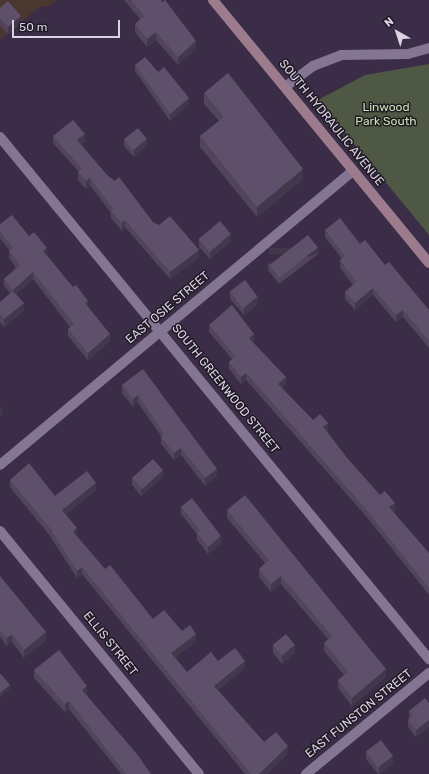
<!DOCTYPE html>
<html>
<head>
<meta charset="utf-8">
<style>
	body { margin:0 }
	#map { position:relative; width:429px; height:774px; overflow:hidden; background:#3b2d47; font-family:Rubik,sans-serif }
	div>[style] { position:absolute }
	[style*='--x'] { left:calc(var(--x)*1px); top:calc(var(--y)*1px); width:calc(var(--w)*1px); rotate:calc(var(--a)*1deg) }
	.commercial>* { inset:0; background:#4a3730 }
	.green>* { inset:0; background:#4e5844 }
	.street>* { height:10px; margin:-5px; padding:0 5px; transform-origin:5px; border-radius:5px; background:#847593 }
	.secondary>* { height:10px; margin:-5px; padding:0 5px; transform-origin:5px; border-radius:5px; background:#9c7b8d }
	.wall>* { inset:0; background:#51445c }
	.shaded-wall>* { inset:0; background:#42374b; transform-origin:0 0 }
	.building>* { inset:0; background:#5e4f6b; transform-origin:0 0 }
	span { translate:-50% -50%; white-space:nowrap; text-align:center; line-height:1.15; -webkit-text-stroke:3px #1f1924; paint-order:stroke }
	.park-label { font-size:12px; color:#c9e2ae }
	.street-label { font-size:12px; color:#dbd3e4 }
	.north { position:absolute; left:377px; top:12px; width:40px; height:40px; -webkit-text-stroke:3px #1f1924; paint-order:stroke; rotate:321deg; font-size:11px; font-weight:700; line-height:16px; text-align:center; color:#dbd3e4 }
	.north::after { content:''; display:block; margin:auto; width:14px; height:18px; background:#dbd3e4; clip-path:polygon(50% 0,100% 100%,50% 72%,0 100%) }
	.scale { position:absolute; left:12px; top:20px; width:108px; height:18px; box-sizing:border-box; border:2px solid #dbd3e4; border-top:0; padding-left:5px; font-size:12px; line-height:14px; white-space:nowrap; color:#dbd3e4; -webkit-text-stroke:3px #1f1924; paint-order:stroke }
</style>
</head>
<body>
<div id="map">
	<div class="commercial">
		<div style="clip-path:polygon(0 0,57px 0,48px 7px,41px 6px,0 40px)"></div>
	</div>
	<div class="green">
		<div style="clip-path:polygon(429px 64px,429px 235px,318px 100px,365px 75px)"></div>
	</div>
	<div class="street">
		<div style="--x:285;--y:87;--w:35;--a:-37"></div>
		<div style="--x:313;--y:66;--w:30;--a:-21"></div>
		<div style="--x:341;--y:55;--w:67;--a:-0.9"></div>
		<div style="--x:408;--y:54;--w:22;--a:-16"></div>
		<div style="--x:0;--y:137;--w:676;--a:50.59"></div>
		<div style="--x:0;--y:465;--w:459;--a:-39.8"></div>
		<div style="--x:0;--y:531;--w:314;--a:50.7"></div>
		<div style="--x:306;--y:774;--w:159;--a:-39.4"></div>
	</div>
	<div class="secondary">
		<div style="--x:213;--y:0;--w:340;--a:50.6"></div>
	</div>
	<div class="wall">
		<div style="clip-path:polygon(124px 0,161px 0,196px 49px,178px 65px,156px 40px,147px 47px,135px 32px,135px 24px,140px 19px)"></div>
		<div style="clip-path:polygon(0 8px,21px 23px,8px 34px,0 25px)"></div>
		<div style="clip-path:polygon(135px 65px,158px 72px,189px 104px,170px 121px,135px 71px)"></div>
		<div style="clip-path:polygon(204px 93px,303px 179px,257px 217px,200px 147px,200px 136px,219px 121px,204px 104px)"></div>
		<div style="clip-path:polygon(53px 136px,85px 142px,81px 144px,107px 175px,153px 222px,199px 257px,170px 279px,125px 227px,122px 231px,111px 218px,111px 213px,90px 185px,86px 189px,78px 180px,78px 172px,79px 172px,53px 143px)"></div>
		<div style="clip-path:polygon(124px 139px,147px 146px,134px 157px,124px 146px)"></div>
		<div style="clip-path:polygon(0 224px,29px 236px,47px 255px,88px 307px,110px 341px,88px 360px,68px 336px,68px 329px,70px 327px,33px 279px,16px 294px,24px 311px,4px 327px,0 322px,0 302px,10px 293px,4px 286px,4px 279px,16px 268px,9px 258px,9px 251px,10px 251px,0 238px)"></div>
		<div style="clip-path:polygon(325px 230px,360px 244px,385px 265px,429px 310px,429px 348px,403px 317px,396px 322px,373px 295px,355px 310px,345px 299px,345px 292px,353px 285px,340px 268px,340px 260px,342px 259px,325px 237px)"></div>
		<div style="clip-path:polygon(199px 239px,231px 241px,210px 259px,199px 247px)"></div>
		<div style="clip-path:polygon(318px 254px,279px 284px,268px 270px,268px 264px)"></div>
		<div style="clip-path:polygon(230px 291px,258px 304px,244px 315px,230px 299px)"></div>
		<div style="clip-path:polygon(209px 325px,254px 342px,253px 343px,286px 384px,282px 388px,313px 420px,328px 430px,327px 431px,347px 458px,380px 495px,395px 510px,393px 512px,429px 553px,429px 595px,365px 515px,246px 380px,241px 384px,229px 369px,229px 362px,232px 359px,209px 332px)"></div>
		<div style="clip-path:polygon(143px 369px,217px 476px,205px 486px,181px 455px,174px 460px,161px 444px,161px 436px,138px 403px,133px 407px,122px 393px,122px 385px)"></div>
		<div style="clip-path:polygon(163px 477px,141px 496px,132px 485px,132px 478px)"></div>
		<div style="clip-path:polygon(10px 480px,55px 496px,96px 490px,66px 514px,77px 536px,105px 569px,153px 619px,182px 631px,196px 641px,175px 658px,187px 672px,218px 661px,245px 668px,218px 690px,264px 742px,288px 753px,267px 774px,245px 774px,82px 574px,77px 578px,50px 536px,10px 487px)"></div>
		<div style="clip-path:polygon(181px 507px,221px 544px,208px 554px,197px 540px,197px 534px,181px 514px)"></div>
		<div style="clip-path:polygon(227px 510px,386px 677px,352px 706px,338px 688px,338px 680px,344px 675px,324px 651px,324px 643px,328px 639px,281px 584px,271px 592px,259px 577px,259px 569px,265px 563px,227px 518px)"></div>
		<div style="clip-path:polygon(0 576px,46px 640px,24px 658px,12px 642px,7px 646px,0 637px)"></div>
		<div style="clip-path:polygon(273px 645px,295px 653px,282px 664px,273px 653px)"></div>
		<div style="clip-path:polygon(34px 670px,87px 694px,86px 695px,151px 774px,121px 774px,69px 709px,65px 712px,34px 678px)"></div>
		<div style="clip-path:polygon(429px 703px,429px 727px,416px 737px,408px 727px,408px 720px,409px 719px,409px 711px)"></div>
		<div style="clip-path:polygon(366px 752px,393px 763px,380px 774px,378px 774px,366px 759px)"></div>
	</div>
	<div class="shaded-wall">
		<div style="clip-path:polygon(21px 16px,21px 23px,8px 34px,8px 27px)"></div>
		<div style="clip-path:polygon(156px 32px,156px 40px,147px 47px,147px 39px)"></div>
		<div style="clip-path:polygon(196px 41px,196px 49px,178px 65px,178px 57px)"></div>
		<div style="clip-path:polygon(189px 98px,189px 104px,170px 121px,170px 114px)"></div>
		<div style="clip-path:polygon(85px 134px,85px 142px,77px 147px,77px 140px)"></div>
		<div style="clip-path:polygon(147px 139px,147px 146px,134px 157px,134px 150px)"></div>
		<div style="clip-path:polygon(303px 169px,303px 179px,257px 217px,257px 207px)"></div>
		<div style="clip-path:polygon(90px 178px,90px 185px,86px 189px,86px 181px)"></div>
		<div style="clip-path:polygon(125px 220px,125px 227px,122px 231px,122px 223px)"></div>
		<div style="clip-path:polygon(231px 234px,231px 241px,210px 259px,210px 252px)"></div>
		<div style="clip-path:polygon(47px 248px,47px 255px,43px 258px,43px 251px)"></div>
		<div style="left:318px;top:248px;width:6px;height:49px;rotate:90deg"></div>
		<div style="clip-path:polygon(199px 250px,199px 257px,170px 279px,170px 272px)"></div>
		<div style="clip-path:polygon(33px 272px,33px 279px,13px 297px,13px 290px)"></div>
		<div style="clip-path:polygon(373px 288px,373px 295px,355px 310px,355px 303px)"></div>
		<div style="clip-path:polygon(258px 297px,258px 304px,244px 315px,244px 308px)"></div>
		<div style="clip-path:polygon(88px 301px,88px 308px,85px 303px)"></div>
		<div style="clip-path:polygon(24px 303px,24px 311px,4px 327px,4px 319px)"></div>
		<div style="clip-path:polygon(403px 310px,403px 317px,396px 322px,396px 315px)"></div>
		<div style="clip-path:polygon(110px 334px,110px 341px,88px 360px,88px 353px)"></div>
		<div style="clip-path:polygon(254px 334px,254px 342px,249px 346px,249px 338px)"></div>
		<div style="clip-path:polygon(246px 373px,246px 380px,241px 384px,241px 377px)"></div>
		<div style="clip-path:polygon(286px 377px,286px 384px,278px 391px,278px 384px)"></div>
		<div style="clip-path:polygon(138px 395px,138px 403px,133px 407px,133px 399px)"></div>
		<div style="clip-path:polygon(2px 407px,2px 415px,0 416px,0 409px)"></div>
		<div style="clip-path:polygon(328px 423px,328px 430px,323px 434px,323px 427px)"></div>
		<div style="clip-path:polygon(181px 448px,181px 455px,174px 460px,174px 453px)"></div>
		<div style="clip-path:polygon(217px 469px,217px 476px,205px 486px,205px 478px)"></div>
		<div style="clip-path:polygon(163px 470px,163px 477px,141px 496px,141px 489px)"></div>
		<div style="clip-path:polygon(96px 483px,96px 490px,62px 517px,62px 510px)"></div>
		<div style="clip-path:polygon(395px 503px,395px 510px,389px 515px,389px 507px)"></div>
		<div style="clip-path:polygon(77px 528px,77px 536px,73px 539px,73px 532px)"></div>
		<div style="clip-path:polygon(221px 536px,221px 544px,208px 554px,208px 547px)"></div>
		<div style="clip-path:polygon(82px 567px,82px 574px,77px 578px,77px 571px)"></div>
		<div style="clip-path:polygon(281px 576px,281px 584px,271px 592px,271px 584px)"></div>
		<div style="clip-path:polygon(46px 632px,46px 640px,24px 658px,24px 650px)"></div>
		<div style="clip-path:polygon(12px 634px,12px 642px,7px 646px,7px 638px)"></div>
		<div style="clip-path:polygon(196px 634px,196px 641px,171px 661px,171px 653px)"></div>
		<div style="clip-path:polygon(295px 645px,295px 653px,282px 664px,282px 656px)"></div>
		<div style="clip-path:polygon(245px 661px,245px 668px,214px 693px,214px 686px)"></div>
		<div style="clip-path:polygon(386px 669px,386px 677px,352px 706px,352px 698px)"></div>
		<div style="clip-path:polygon(10px 685px,10px 689px,0 697px,0 693px)"></div>
		<div style="clip-path:polygon(87px 686px,87px 694px,82px 698px,82px 690px)"></div>
		<div style="clip-path:polygon(69px 701px,69px 709px,65px 712px,65px 704px)"></div>
		<div style="clip-path:polygon(429px 720px,429px 727px,416px 737px,416px 730px)"></div>
		<div style="clip-path:polygon(288px 746px,288px 753px,267px 774px,259px 774px)"></div>
		<div style="clip-path:polygon(393px 756px,393px 763px,380px 774px,379px 774px,379px 767px)"></div>
	</div>
	<div class="building">
		<div style="clip-path:polygon(131px 0,161px 0,162px 2px,165px 0,196px 41px,178px 57px,156px 32px,147px 39px,135px 24px,144px 16px)"></div>
		<div style="clip-path:polygon(8px 1px,21px 16px,8px 27px,0 18px,0 8px)"></div>
		<div style="clip-path:polygon(145px 57px,158px 72px,164px 67px,189px 98px,170px 114px,135px 65px)"></div>
		<div style="clip-path:polygon(228px 73px,303px 169px,257px 207px,200px 136px,224px 117px,204px 93px)"></div>
		<div style="clip-path:polygon(73px 120px,85px 134px,77px 140px,107px 175px,115px 181px,119px 177px,153px 222px,159px 225px,170px 216px,199px 250px,170px 272px,125px 220px,122px 223px,111px 211px,113px 209px,90px 178px,86px 181px,78px 172px,82px 169px,53px 136px)"></div>
		<div style="left:138px;top:128px;width:14px;height:18px;rotate:51deg"></div>
		<div style="clip-path:polygon(12px 215px,29px 236px,34px 232px,47px 248px,43px 251px,73px 287px,76px 285px,88px 301px,85px 303px,110px 334px,88px 353px,68px 329px,74px 324px,33px 272px,13px 290px,4px 279px,20px 265px,9px 251px,13px 248px,0 231px,0 224px)"></div>
		<div style="clip-path:polygon(340px 218px,360px 244px,365px 240px,385px 265px,389px 262px,429px 310px,429px 341px,403px 310px,396px 315px,373px 288px,355px 303px,345px 292px,356px 282px,340px 260px,345px 256px,325px 230px)"></div>
		<div style="left:220px;top:221px;width:17px;height:28px;rotate:50deg"></div>
		<div style="left:308px;top:235px;width:16px;height:49px;rotate:52deg"></div>
		<div style="left:245px;top:280px;width:21px;height:19px;rotate:53deg"></div>
		<div style="clip-path:polygon(13px 291px,24px 303px,4px 319px,0 314px,0 302px)"></div>
		<div style="clip-path:polygon(232px 305px,254px 334px,249px 338px,286px 377px,278px 384px,313px 420px,320px 414px,328px 423px,323px 427px,347px 458px,380px 495px,385px 491px,395px 503px,389px 507px,429px 553px,429px 588px,365px 508px,246px 373px,241px 377px,229px 362px,235px 356px,209px 325px)"></div>
		<div style="clip-path:polygon(143px 369px,217px 469px,205px 478px,181px 448px,174px 453px,161px 437px,164px 434px,138px 395px,133px 399px,122px 385px)"></div>
		<div style="left:153px;top:459px;width:15px;height:28px;rotate:48deg"></div>
		<div style="clip-path:polygon(29px 463px,55px 496px,87px 471px,96px 483px,62px 510px,77px 528px,73px 532px,105px 569px,110px 565px,153px 619px,164px 610px,182px 631px,190px 625px,196px 634px,171px 653px,187px 672px,211px 652px,218px 661px,235px 648px,245px 661px,214px 686px,264px 742px,276px 732px,288px 746px,259px 774px,251px 774px,82px 567px,77px 571px,50px 528px,10px 480px)"></div>
		<div style="clip-path:polygon(245px 495px,386px 669px,352px 698px,338px 680px,348px 672px,324px 643px,332px 636px,281px 576px,271px 584px,259px 569px,269px 560px,227px 510px)"></div>
		<div style="clip-path:polygon(192px 498px,221px 536px,208px 547px,197px 533px,200px 530px,181px 507px)"></div>
		<div style="clip-path:polygon(0 576px,46px 632px,24px 650px,12px 634px,7px 638px,0 630px)"></div>
		<div style="left:286px;top:634px;width:14px;height:17px;rotate:51deg"></div>
		<div style="clip-path:polygon(59px 650px,87px 686px,82px 690px,137px 754px,151px 774px,126px 774px,69px 701px,65px 704px,34px 670px)"></div>
		<div style="clip-path:polygon(1px 674px,10px 685px,0 693px,0 675px)"></div>
		<div style="clip-path:polygon(425px 698px,429px 703px,429px 720px,416px 730px,408px 720px,413px 716px,409px 711px)"></div>
		<div style="left:381px;top:740px;width:20px;height:19px;rotate:53deg"></div>
	</div>
	<div class="park-label">
		<span style="left:386px;top:115px">Linwood<br>Park South</span>
	</div>
	<div class="street-label">
		<span style="left:331px;top:123px;rotate:51deg">SOUTH HYDRAULIC AVENUE</span>
		<span style="left:168px;top:308px;rotate:-40deg">EAST OSIE STREET</span>
		<span style="left:225px;top:389px;rotate:51deg">SOUTH GREENWOOD STREET</span>
		<span style="left:110px;top:644px;rotate:51deg">ELLIS STREET</span>
		<span style="left:359px;top:714px;rotate:-39deg">EAST FUNSTON STREET</span>
	</div>
	<div class="north">N</div>
	<div class="scale">50 m</div>
</div>
</body>
</html>
